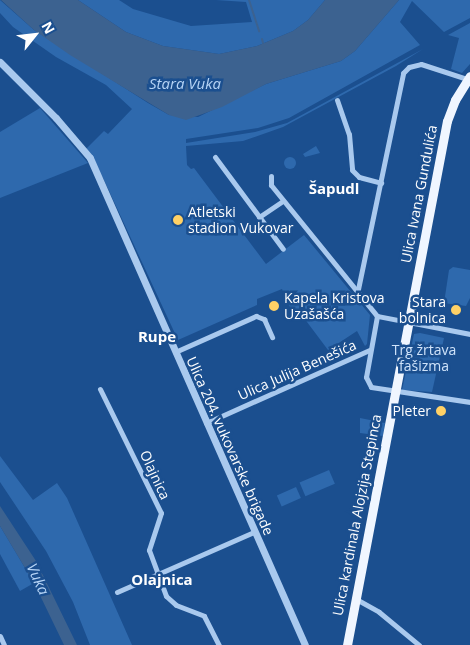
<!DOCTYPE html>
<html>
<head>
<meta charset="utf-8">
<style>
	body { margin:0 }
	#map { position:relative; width:470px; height:645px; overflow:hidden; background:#1b4f8f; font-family:"Open Sans",sans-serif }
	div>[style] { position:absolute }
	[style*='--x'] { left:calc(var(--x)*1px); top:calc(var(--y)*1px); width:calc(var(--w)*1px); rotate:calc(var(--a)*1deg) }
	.green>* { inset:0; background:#2e69ad; transform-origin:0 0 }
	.round { border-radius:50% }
	.water>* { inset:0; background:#3c6290 }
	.stream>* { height:2px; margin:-1px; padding:0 1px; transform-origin:1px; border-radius:1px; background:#3c6290 }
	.minor>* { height:5px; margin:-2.5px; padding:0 2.5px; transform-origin:2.5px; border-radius:2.5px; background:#a9c9ee }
	.tertiary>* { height:7px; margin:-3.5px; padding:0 3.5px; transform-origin:3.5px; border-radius:3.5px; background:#a9c9ee }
	.primary>* { height:9px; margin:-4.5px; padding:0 4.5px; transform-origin:4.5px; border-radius:4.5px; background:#f0f6ff }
	.dots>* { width:14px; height:14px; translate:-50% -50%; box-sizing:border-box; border:2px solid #1b4f8f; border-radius:50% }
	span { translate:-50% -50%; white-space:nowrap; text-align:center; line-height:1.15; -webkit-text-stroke:5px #1b4f8f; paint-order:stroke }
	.street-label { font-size:14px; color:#fff }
	.poi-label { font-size:14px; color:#fff }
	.left { translate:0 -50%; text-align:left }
	.right { translate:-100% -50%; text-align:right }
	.park-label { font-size:14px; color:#cfe3fa }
	.water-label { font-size:15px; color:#b5d3f5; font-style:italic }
	.neighbourhood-label { font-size:15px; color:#fff; font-weight:700 }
	.north { position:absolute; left:10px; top:10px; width:50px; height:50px; -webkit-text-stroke:4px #1b4f8f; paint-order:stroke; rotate:61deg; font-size:14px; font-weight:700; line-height:20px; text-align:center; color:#fff }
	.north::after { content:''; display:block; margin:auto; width:18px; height:22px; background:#fff; clip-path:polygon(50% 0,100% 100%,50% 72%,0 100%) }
</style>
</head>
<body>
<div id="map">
	<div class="green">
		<div style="clip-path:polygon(0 0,34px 30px,148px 103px,169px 115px,198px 117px,266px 84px,341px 61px,355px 51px,399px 0,470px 0,470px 18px,444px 32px,412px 1px,400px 22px,420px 45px,289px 118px,258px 128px,186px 139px,186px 143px,255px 132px,287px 123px,423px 49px,396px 66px,283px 127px,243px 141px,186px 146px,187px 165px,191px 169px,194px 168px,266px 264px,304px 235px,370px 315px,367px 344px,365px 346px,357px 331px,328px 350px,298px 310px,292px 312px,282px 289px,257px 299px,257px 305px,178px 340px,103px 178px,86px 149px,104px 131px,108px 134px,132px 109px,106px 85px,56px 57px,13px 27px,0 13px)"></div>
		<div style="clip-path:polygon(78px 0,119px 0,133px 9px,191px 26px,252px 22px,246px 2px,216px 0,325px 0,308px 20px,293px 31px,257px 46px,219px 54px,163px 46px,126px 32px)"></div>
		<div style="clip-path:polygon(470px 23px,470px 64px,462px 73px,451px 69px,459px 38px,448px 35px)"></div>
		<div style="clip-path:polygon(40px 108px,88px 163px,0 198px,0 132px)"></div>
		<div style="clip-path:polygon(316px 146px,320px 153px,305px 157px,303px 154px)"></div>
		<div class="round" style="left:284px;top:157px;width:12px;height:12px"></div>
		<div style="clip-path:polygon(453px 267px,470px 270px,470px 298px,466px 306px,444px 303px,449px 270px)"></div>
		<div style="clip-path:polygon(420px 333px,444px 338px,432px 392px,402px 390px,414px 334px)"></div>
		<div style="clip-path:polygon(360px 418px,385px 423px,383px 436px,360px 433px)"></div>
		<div style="clip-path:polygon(0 456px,33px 500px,57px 483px,67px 498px,132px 645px,90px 645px,73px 602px,46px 551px,0 482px)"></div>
		<div style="left:329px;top:470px;width:15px;height:32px;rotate:67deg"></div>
		<div style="left:296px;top:487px;width:12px;height:21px;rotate:66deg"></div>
		<div style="clip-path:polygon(0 526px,34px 583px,20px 591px,0 554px)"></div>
	</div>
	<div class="water">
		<div style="clip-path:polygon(1px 0,78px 0,126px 32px,163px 46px,219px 54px,257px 46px,293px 31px,308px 20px,325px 0,399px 0,355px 51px,341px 61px,266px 84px,222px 107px,186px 120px,169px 115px,70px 55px,34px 30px)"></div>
		<div style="clip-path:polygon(0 506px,36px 561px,77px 645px,64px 645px,34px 583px,0 526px)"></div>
	</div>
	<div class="stream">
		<div style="--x:249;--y:0;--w:33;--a:72"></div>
		<div style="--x:262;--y:39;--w:4;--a:76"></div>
	</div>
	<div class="minor">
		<div style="--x:337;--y:100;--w:36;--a:71"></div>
		<div style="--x:349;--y:134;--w:36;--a:85"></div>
		<div style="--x:352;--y:170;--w:10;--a:45"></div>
		<div style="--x:359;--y:177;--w:23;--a:15"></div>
		<div style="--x:215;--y:157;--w:114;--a:53.5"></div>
		<div style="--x:271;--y:176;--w:9;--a:90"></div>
		<div style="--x:271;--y:185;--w:169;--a:51"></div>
		<div style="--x:259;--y:217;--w:29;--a:-34"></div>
		<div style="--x:357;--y:294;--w:226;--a:-78.2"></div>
		<div style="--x:403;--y:73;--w:8;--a:-45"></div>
		<div style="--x:409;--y:67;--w:12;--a:-14"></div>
		<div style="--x:421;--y:64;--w:48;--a:18.1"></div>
		<div style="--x:470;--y:334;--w:95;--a:-169"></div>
		<div style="--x:377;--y:316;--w:62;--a:100.2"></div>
		<div style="--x:366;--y:377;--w:11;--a:63"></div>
		<div style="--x:371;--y:387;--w:100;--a:8.6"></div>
		<div style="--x:175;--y:352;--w:89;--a:-24"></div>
		<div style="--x:256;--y:316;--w:9;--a:21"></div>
		<div style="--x:264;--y:319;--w:20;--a:66"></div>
		<div style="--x:100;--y:389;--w:138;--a:63.8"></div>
		<div style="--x:161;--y:513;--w:39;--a:108"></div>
		<div style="--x:149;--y:550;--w:49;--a:69.7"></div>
		<div style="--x:166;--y:596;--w:13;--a:42"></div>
		<div style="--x:176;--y:605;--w:30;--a:21"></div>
		<div style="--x:204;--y:616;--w:33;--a:63"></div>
		<div style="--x:206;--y:423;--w:179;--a:-24.1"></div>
		<div style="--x:117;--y:592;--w:150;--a:-23.7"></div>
		<div style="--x:356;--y:599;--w:26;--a:29"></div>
		<div style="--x:379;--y:612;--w:52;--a:39.5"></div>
		<div style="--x:0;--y:636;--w:10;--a:66"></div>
	</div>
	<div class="tertiary">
		<div style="--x:0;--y:62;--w:79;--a:45"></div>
		<div style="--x:56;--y:118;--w:52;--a:49.6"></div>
		<div style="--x:90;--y:158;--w:532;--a:66.18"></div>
	</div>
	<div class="primary">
		<div style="--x:347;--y:645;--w:533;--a:-79.2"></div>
		<div style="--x:447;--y:121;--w:22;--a:-69"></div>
		<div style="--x:455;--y:100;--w:28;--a:-58"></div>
	</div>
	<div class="dots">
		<div style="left:178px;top:220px;background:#ffd166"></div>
		<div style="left:274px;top:306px;background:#ffd166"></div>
		<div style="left:456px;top:310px;background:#ffd166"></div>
		<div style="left:441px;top:411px;background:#ffd166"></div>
	</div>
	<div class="street-label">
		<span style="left:419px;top:194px;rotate:-79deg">Ulica Ivana Gundulića</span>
		<span style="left:297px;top:370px;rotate:-24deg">Ulica Julija Benešića</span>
		<span style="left:230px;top:446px;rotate:66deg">Ulica 204. vukovarske brigade</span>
		<span style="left:155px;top:475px;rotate:65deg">Olajnica</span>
		<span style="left:357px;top:515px;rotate:-79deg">Ulica kardinala Alojzija Stepinca</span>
	</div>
	<div class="poi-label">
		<span class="left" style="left:188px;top:220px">Atletski<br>stadion Vukovar</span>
		<span class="left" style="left:284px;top:306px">Kapela Kristova<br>Uzašašća</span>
		<span class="right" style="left:446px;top:310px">Stara<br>bolnica</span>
		<span class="right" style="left:431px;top:411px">Pleter</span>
	</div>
	<div class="park-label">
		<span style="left:424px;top:358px">Trg žrtava<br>fašizma</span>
	</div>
	<div class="water-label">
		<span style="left:185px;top:84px">Stara Vuka</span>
		<span style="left:38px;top:579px;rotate:65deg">Vuka</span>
	</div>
	<div class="neighbourhood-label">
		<span style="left:334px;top:189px">Šapudl</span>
		<span style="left:157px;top:337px">Rupe</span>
		<span style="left:162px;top:580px">Olajnica</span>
	</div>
	<div class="north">N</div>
</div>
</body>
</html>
